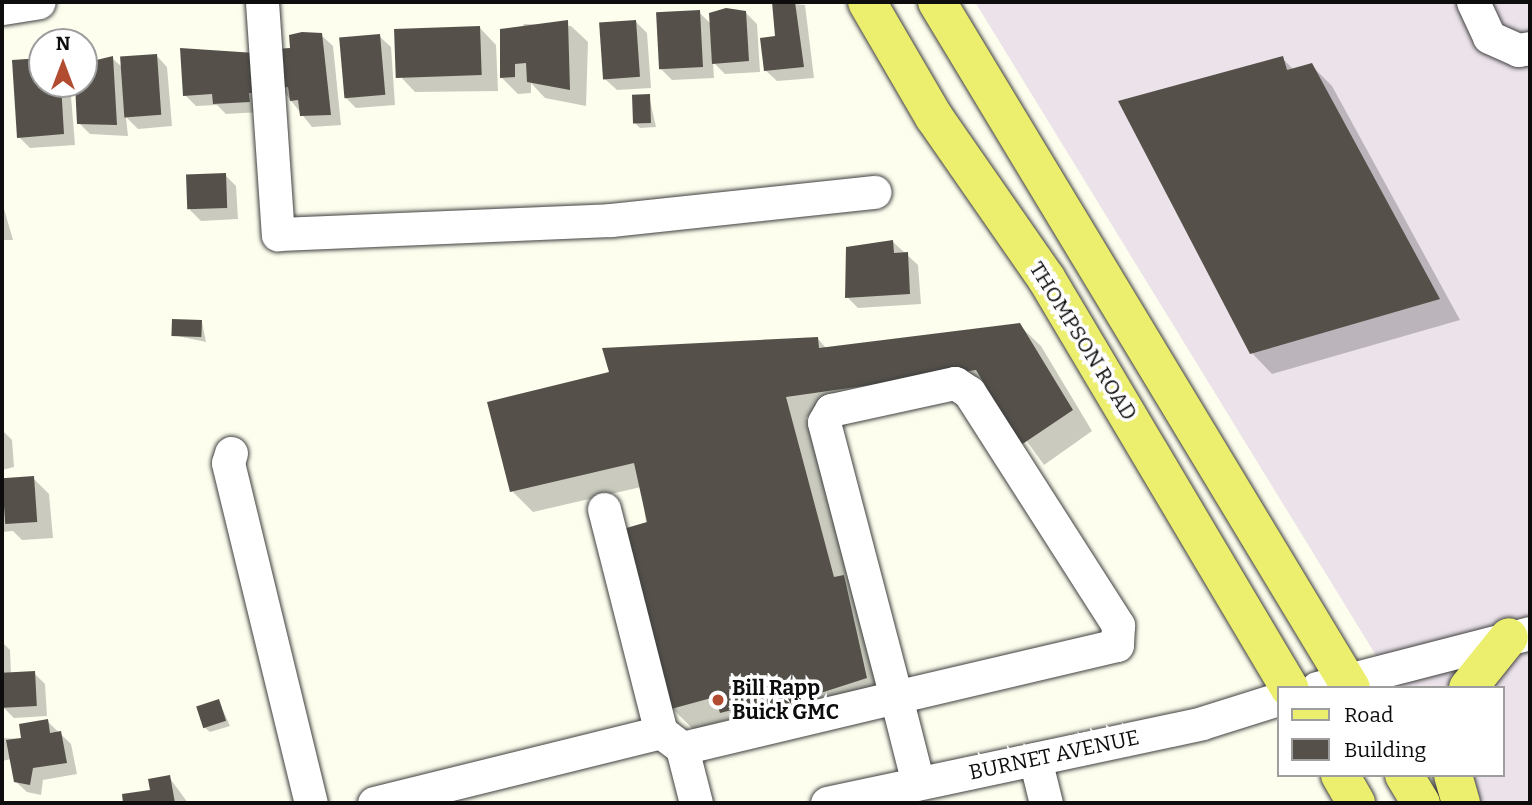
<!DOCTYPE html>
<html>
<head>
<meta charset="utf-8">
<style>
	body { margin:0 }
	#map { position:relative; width:1532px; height:805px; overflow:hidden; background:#fdfeee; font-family:Bitter,serif }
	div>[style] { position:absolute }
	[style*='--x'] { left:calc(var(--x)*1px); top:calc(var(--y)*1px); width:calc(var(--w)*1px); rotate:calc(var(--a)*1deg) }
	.industrial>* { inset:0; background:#ebe2ea }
	.shadow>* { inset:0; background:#0003 }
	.building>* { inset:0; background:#55514a; transform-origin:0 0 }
	.roads { filter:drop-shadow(0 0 2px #404040) drop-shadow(0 0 2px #404040) }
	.minor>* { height:33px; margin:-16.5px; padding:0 16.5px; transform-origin:16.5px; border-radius:16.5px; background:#fff }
	.major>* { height:38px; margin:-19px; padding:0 19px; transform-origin:19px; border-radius:19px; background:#ecee6e }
	.dots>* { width:19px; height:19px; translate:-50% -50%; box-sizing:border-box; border:4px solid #fff; border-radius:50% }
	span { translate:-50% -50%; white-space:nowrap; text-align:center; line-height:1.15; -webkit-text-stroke:7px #fff; paint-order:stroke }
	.street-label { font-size:21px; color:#0d0d0d }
	.poi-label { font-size:21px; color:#0d0d0d; font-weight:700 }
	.left { translate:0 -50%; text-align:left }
	.frame { position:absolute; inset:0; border:4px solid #0d0d0d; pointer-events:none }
	.legend { position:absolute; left:1277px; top:686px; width:228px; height:91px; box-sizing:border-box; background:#fff; border:2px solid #9e9e9e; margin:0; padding:9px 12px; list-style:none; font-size:21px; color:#0d0d0d }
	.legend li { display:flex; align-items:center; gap:14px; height:35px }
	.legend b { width:35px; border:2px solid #9e9e9e }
	.north { position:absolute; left:28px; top:28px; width:70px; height:70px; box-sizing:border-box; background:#fff; border:2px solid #9e9e9e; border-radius:50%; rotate:0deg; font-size:19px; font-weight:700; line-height:28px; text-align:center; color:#0d0d0d }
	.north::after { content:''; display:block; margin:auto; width:24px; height:32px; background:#b24c30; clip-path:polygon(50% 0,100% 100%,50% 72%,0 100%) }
</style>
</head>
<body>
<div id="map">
	<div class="industrial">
		<div style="clip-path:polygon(975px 2px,1530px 2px,1530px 803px,1470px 803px,1452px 775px,1502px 775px,1502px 688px,1396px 688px)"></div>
	</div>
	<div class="shadow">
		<div style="clip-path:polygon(774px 2px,805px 5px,814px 78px,777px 81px,765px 70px,776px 38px)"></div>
		<div style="clip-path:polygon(699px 12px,711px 24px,746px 13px,757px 24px,760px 72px,725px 74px,713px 62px,714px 78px,672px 80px,661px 69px)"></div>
		<div style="clip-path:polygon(635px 21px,647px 33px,651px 88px,617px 90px,605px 79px)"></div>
		<div style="clip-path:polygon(524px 24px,571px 26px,588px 42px,586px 106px,545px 98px,531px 83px,531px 93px,518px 94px,501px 77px)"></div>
		<div style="clip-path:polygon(480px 28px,496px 45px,498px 91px,415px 92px,399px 75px)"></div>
		<div style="clip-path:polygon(321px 35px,333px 46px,341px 125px,312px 127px,280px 87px,291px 49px)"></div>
		<div style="clip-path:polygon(379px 36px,391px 47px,395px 105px,356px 108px,345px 97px)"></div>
		<div style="clip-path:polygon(156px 55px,167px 67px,172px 126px,138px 129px,126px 117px,128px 136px,90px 134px,79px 123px,77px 84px,84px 84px,84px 63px,112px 58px,123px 68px)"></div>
		<div style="clip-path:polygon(254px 55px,260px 112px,226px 114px,217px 105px,196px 106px,185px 95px)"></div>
		<div style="clip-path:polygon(1282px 58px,1294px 70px,1311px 65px,1332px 86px,1460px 320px,1272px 374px,1251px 352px)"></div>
		<div style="clip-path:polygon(42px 60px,42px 84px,70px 84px,75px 145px,30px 148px,19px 137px)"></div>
		<div style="clip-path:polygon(649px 96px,656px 127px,640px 128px,635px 123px)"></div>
		<div style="clip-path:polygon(225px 175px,236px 186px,238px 219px,201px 221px,190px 210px)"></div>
		<div style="clip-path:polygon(2px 202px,13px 240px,2px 240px)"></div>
		<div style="clip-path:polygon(892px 241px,918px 265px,921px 304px,858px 308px,847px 297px)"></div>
		<div style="clip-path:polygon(202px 322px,206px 342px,173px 335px)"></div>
		<div style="clip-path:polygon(1019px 325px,1041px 346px,1092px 431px,1044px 465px,991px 391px,806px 417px,887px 699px,742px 733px,728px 720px,693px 729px,672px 708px,641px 487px,533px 512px,512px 491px,818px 339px,827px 349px)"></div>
		<div style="clip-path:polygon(2px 430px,12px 440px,14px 467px,2px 470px)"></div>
		<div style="clip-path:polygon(33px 478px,49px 494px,53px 538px,22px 540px,13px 531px,2px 532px,2px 480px)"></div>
		<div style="clip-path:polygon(2px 642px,10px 650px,11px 674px,34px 673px,45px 684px,47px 716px,14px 718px,3px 707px)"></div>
		<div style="clip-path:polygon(219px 701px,230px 726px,210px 732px,204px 727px)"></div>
		<div style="clip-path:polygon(47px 721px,71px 744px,77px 774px,43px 780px,41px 795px,27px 792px,15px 781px,11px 759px,2px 761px,2px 738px,24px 739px)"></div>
		<div style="clip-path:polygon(169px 777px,188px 803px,125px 803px,124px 796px,152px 791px)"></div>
	</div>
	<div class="building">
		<div style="clip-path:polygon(772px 2px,795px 2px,804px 67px,764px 71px,760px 38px,775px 36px)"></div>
		<div style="clip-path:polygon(726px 8px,746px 11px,749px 61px,712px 64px,709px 13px)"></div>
		<div style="left:700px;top:10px;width:57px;height:44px;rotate:87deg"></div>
		<div style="clip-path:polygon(568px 20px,570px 90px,527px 82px,526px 63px,515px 64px,515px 77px,500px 78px,500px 29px)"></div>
		<div style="left:636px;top:20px;width:57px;height:37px;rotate:86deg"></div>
		<div style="left:480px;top:26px;width:49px;height:86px;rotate:88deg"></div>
		<div style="clip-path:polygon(302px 32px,322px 33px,331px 115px,300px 116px,298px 100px,290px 101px,288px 87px,278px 88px,276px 49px,290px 48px,289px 35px)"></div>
		<div style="left:380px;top:34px;width:61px;height:41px;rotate:85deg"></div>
		<div style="clip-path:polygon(180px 48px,255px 53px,257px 93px,249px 93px,250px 102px,213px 104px,212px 94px,183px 96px)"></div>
		<div style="left:157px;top:54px;width:61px;height:37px;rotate:86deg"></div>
		<div style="clip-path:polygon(113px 56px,117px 125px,77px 124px,75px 84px,84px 84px,84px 63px)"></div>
		<div style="clip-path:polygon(1283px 56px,1287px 70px,1312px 63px,1440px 299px,1250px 354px,1118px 101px)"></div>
		<div style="clip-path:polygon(42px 58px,42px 84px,61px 84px,64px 134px,17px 138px,12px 60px)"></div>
		<div style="left:650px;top:94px;width:29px;height:18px;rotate:88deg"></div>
		<div style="left:226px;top:173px;width:35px;height:40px;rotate:88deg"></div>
		<div style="clip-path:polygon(893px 240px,894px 253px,908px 252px,910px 294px,845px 298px,846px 247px)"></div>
		<div style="left:172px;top:319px;width:30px;height:17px;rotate:2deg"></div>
		<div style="clip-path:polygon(1020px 323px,1073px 410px,1021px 445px,976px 370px,786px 397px,834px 577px,844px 575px,867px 678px,768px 710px,760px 703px,720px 713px,715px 697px,671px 709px,623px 529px,647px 522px,634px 463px,510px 492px,487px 402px,609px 372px,602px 348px,818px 337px,819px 348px)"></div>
		<div style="left:34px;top:476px;width:46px;height:32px;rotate:86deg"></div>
		<div style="left:35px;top:671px;width:35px;height:33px;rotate:87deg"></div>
		<div style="left:219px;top:699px;width:23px;height:24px;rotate:72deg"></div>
		<div style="clip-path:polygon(48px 719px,50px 733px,61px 731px,67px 763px,33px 768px,30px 785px,14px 782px,6px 740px,21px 738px,19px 724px)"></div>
		<div style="clip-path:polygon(170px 775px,175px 803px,123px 803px,122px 794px,150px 790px,148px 779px)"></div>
	</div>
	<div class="roads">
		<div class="minor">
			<div style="--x:262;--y:2;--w:233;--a:86.1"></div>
			<div style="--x:278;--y:234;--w:333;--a:-2.4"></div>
			<div style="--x:611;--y:220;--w:265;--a:-6.1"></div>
			<div style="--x:1473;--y:2;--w:38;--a:65"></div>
			<div style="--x:1489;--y:37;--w:32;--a:24"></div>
			<div style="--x:1518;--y:50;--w:12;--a:-9"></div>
			<div style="--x:2;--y:8;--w:37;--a:-9"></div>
			<div style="--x:955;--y:383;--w:17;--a:33"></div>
			<div style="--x:969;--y:392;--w:277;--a:57.4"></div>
			<div style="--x:1118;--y:625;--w:20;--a:93"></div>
			<div style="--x:1117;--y:645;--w:227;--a:166.8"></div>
			<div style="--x:896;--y:697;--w:284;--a:-104.7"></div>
			<div style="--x:824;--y:422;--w:14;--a:-60"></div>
			<div style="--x:831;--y:410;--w:127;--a:-12.3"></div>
			<div style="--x:231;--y:453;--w:10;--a:107"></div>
			<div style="--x:228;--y:463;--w:350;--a:76.3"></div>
			<div style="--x:604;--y:509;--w:230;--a:75.7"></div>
			<div style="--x:1317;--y:688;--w:220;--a:-14.5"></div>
			<div style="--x:1035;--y:759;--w:45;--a:76"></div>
			<div style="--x:374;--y:803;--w:296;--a:-13.9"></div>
			<div style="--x:661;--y:732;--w:26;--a:37"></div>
			<div style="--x:696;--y:803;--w:57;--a:-104.3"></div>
			<div style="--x:682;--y:748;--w:220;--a:-13.4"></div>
			<div style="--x:896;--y:697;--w:89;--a:75.7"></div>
			<div style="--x:827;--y:803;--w:383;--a:-12"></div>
			<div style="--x:1202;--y:723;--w:80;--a:-17.5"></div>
		</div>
		<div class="major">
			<div style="--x:867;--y:2;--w:133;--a:59.8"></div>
			<div style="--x:934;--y:117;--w:196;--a:55.2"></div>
			<div style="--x:1046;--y:278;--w:477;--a:59.3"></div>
			<div style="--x:937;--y:2;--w:801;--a:58.89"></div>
			<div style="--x:1468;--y:688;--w:65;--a:-51.2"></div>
			<div style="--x:1340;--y:775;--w:32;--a:60"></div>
			<div style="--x:1404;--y:775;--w:33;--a:59"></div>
			<div style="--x:1453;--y:775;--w:29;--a:74"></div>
		</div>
	</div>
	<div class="dots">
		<div style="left:718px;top:700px;background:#b24c30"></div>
	</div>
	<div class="street-label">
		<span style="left:1083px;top:341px;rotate:58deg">THOMPSON ROAD</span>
		<span style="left:1054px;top:755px;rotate:-12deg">BURNET AVENUE</span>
	</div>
	<div class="poi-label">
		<span class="left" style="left:732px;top:700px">Bill Rapp<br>Buick GMC</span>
	</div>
	<div class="frame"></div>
	<ul class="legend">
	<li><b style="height:9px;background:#ecee6e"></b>Road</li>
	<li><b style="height:19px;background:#55514a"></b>Building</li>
	</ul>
	<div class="north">N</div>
</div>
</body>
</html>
